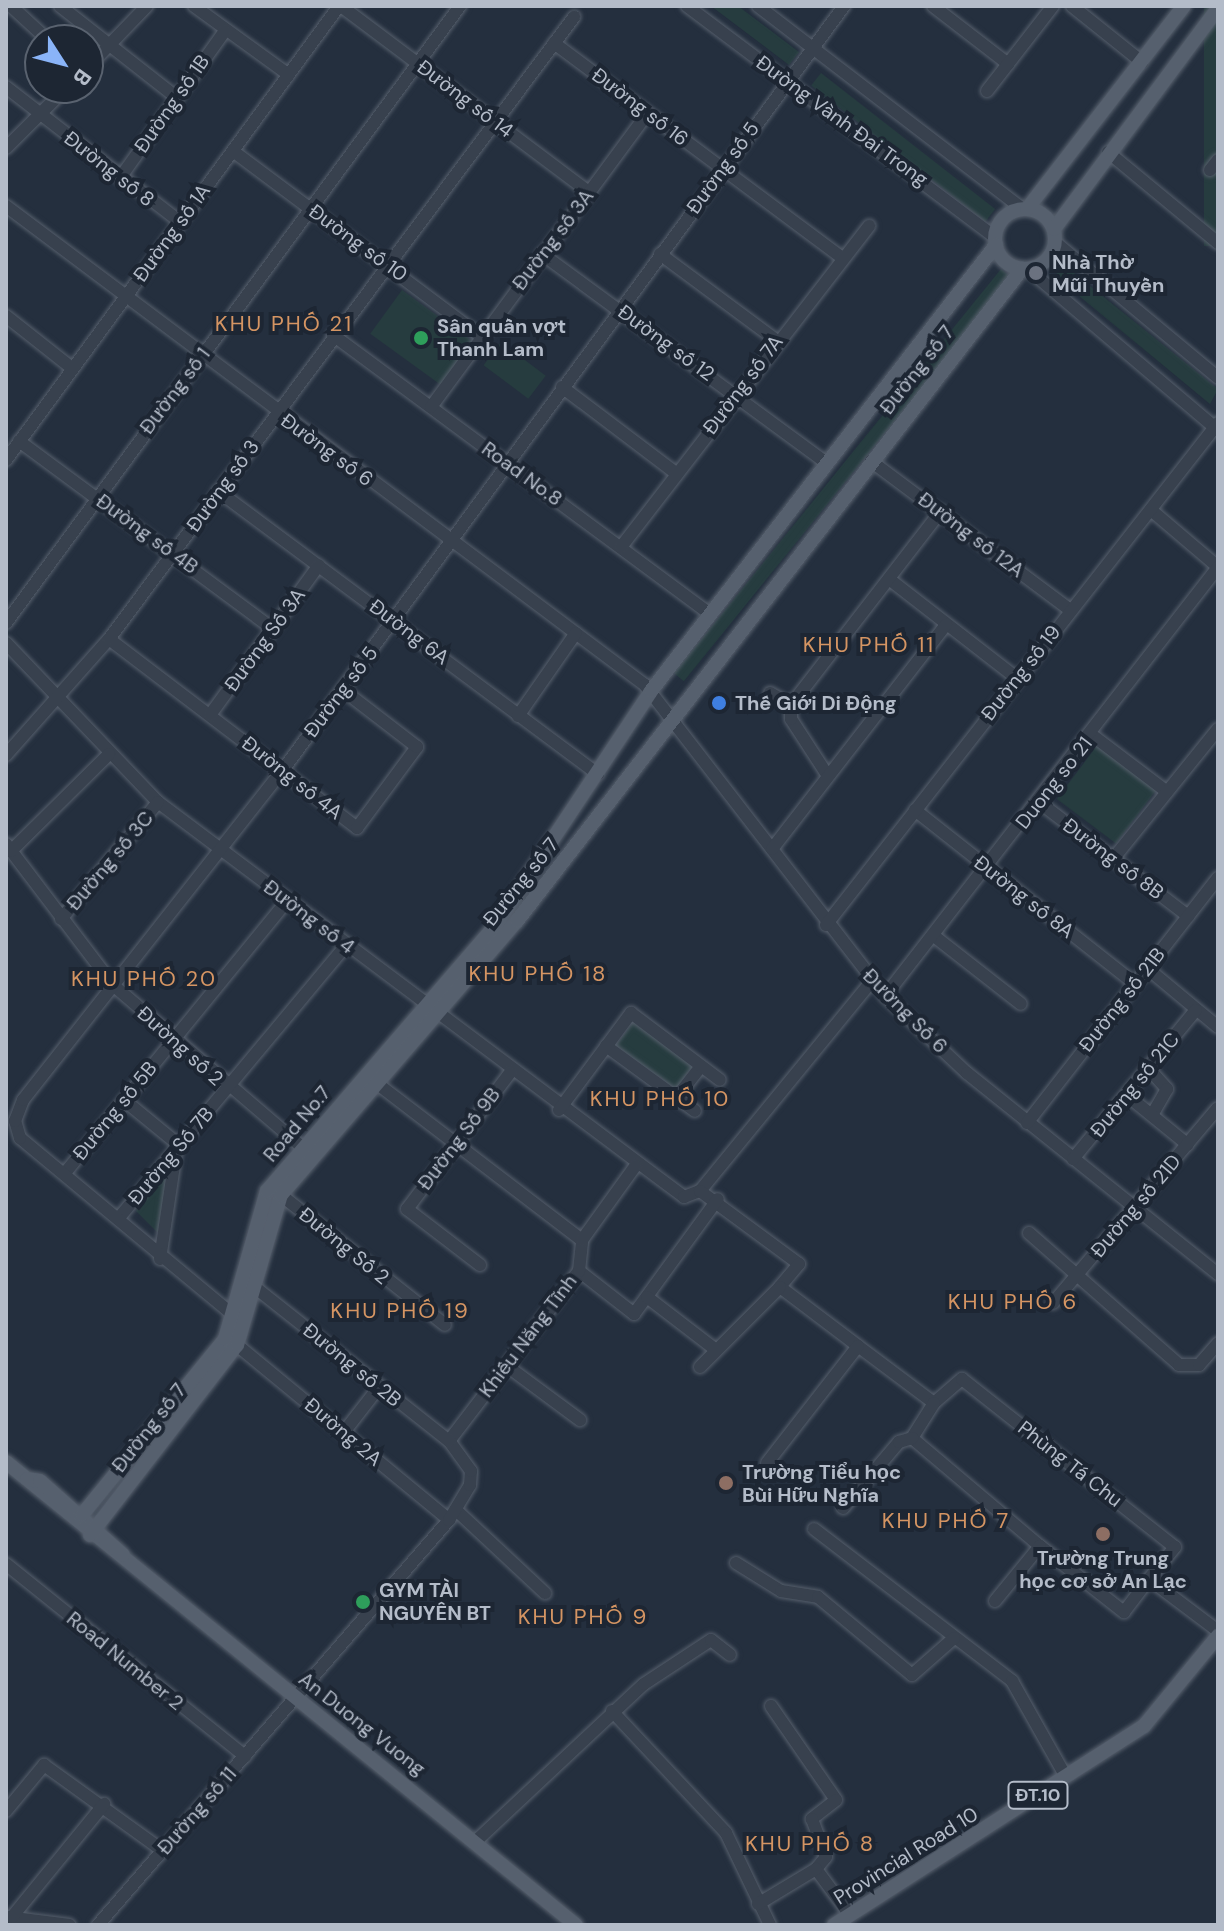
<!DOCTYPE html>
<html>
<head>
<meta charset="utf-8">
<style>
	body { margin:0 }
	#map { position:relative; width:1224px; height:1931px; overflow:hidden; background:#242f3e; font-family:"DM Sans",sans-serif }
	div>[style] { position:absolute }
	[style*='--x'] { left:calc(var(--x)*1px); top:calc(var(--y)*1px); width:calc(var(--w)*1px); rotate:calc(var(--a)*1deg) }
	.green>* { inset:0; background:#263c3f; transform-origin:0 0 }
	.roads { filter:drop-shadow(0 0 2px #565f6c) drop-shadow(0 0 2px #565f6c) }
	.minor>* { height:12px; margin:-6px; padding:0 6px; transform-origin:6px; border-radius:6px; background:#38414e }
	.major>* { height:14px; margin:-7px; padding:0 7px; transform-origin:7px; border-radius:7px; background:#56606e }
	.major>.ring { margin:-7px; padding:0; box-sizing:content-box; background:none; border:14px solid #56606e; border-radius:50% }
	.dots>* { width:22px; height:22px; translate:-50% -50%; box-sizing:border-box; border:4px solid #1d2633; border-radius:50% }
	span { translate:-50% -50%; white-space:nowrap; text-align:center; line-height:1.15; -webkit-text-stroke:8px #1d2633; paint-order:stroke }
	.shield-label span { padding:2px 6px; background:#1d2633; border:2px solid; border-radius:6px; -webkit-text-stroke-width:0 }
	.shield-label { font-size:18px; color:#b4bcc9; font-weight:700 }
	.street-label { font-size:20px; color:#b4bcc9 }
	.poi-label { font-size:20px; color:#b4bcc9; font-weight:700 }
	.left { translate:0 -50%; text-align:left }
	.neighbourhood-label { font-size:22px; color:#d59563; letter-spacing:2px }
	.frame { position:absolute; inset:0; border:8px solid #b4bcc9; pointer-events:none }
	.north { position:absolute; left:24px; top:24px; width:80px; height:80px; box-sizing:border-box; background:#1d2633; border:2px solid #59626f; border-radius:50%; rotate:126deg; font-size:22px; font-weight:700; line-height:32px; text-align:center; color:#b4bcc9 }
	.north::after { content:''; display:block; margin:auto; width:28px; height:36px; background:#8ab4f8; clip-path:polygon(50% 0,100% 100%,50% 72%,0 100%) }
</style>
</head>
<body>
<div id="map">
	<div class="green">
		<div style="clip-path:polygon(711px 6px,738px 6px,799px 52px,789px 65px)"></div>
		<div style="left:1204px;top:6px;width:14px;height:240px"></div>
		<div style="left:821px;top:73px;width:221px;height:16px;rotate:38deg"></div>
		<div style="clip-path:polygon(1064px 265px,1218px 389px,1210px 404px,1055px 276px)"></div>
		<div style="left:1001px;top:269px;width:13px;height:520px;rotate:39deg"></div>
		<div style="left:402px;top:290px;width:87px;height:54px;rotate:36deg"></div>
		<div style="left:501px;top:342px;width:56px;height:29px;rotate:37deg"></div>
		<div style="left:1099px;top:743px;width:74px;height:70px;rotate:37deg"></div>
		<div style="left:633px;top:1022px;width:74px;height:29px;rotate:36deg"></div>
		<div style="clip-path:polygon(170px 1169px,162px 1230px,157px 1232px,136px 1211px)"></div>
	</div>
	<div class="roads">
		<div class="minor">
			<div style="--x:11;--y:6;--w:50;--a:42.6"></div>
			<div style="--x:60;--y:6;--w:147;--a:38.1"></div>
			<div style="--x:194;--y:6;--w:117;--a:36"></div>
			<div style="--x:341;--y:6;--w:310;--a:36.9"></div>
			<div style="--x:687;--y:6;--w:385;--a:36.9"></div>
			<div style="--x:758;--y:6;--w:334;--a:37.5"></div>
			<div style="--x:933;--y:6;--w:95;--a:37.7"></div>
			<div style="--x:1072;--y:6;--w:90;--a:38.7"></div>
			<div style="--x:554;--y:43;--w:358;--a:36.7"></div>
			<div style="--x:88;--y:67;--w:85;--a:-46"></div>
			<div style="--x:6;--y:87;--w:220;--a:37.8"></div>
			<div style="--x:987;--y:91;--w:108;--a:-52.2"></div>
			<div style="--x:6;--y:148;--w:85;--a:-45"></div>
			<div style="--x:233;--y:151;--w:311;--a:36.8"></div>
			<div style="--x:1108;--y:152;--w:143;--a:39.6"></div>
			<div style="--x:1210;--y:170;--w:13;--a:-51"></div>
			<div style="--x:120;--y:178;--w:181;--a:-54.5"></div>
			<div style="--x:6;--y:206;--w:799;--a:36.86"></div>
			<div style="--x:645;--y:685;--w:393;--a:52.3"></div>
			<div style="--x:885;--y:996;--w:112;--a:43.2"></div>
			<div style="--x:967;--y:1073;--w:322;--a:38.7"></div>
			<div style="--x:1055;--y:242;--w:212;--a:39.8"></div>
			<div style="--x:542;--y:254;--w:353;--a:36.3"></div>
			<div style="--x:660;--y:254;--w:146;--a:36.6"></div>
			<div style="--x:1028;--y:269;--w:249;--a:40.3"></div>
			<div style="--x:6;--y:316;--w:85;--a:38.3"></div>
			<div style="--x:333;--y:335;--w:469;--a:36.5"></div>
			<div style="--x:562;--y:387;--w:144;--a:37.1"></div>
			<div style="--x:431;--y:407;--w:365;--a:-53.6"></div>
			<div style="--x:19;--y:441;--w:316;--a:36.5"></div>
			<div style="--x:6;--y:460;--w:563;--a:-53.74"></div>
			<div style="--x:871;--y:461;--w:249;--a:36.8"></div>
			<div style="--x:218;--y:491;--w:474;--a:36.7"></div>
			<div style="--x:1151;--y:510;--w:88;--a:40.4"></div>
			<div style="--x:621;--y:547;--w:406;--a:-52.3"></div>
			<div style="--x:889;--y:579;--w:163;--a:37.8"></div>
			<div style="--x:6;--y:623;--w:766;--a:-53.65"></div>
			<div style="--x:109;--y:639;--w:312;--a:37.3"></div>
			<div style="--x:357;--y:828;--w:101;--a:-53.5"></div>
			<div style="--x:417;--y:747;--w:93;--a:-142.4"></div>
			<div style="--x:6;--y:643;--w:220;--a:46.3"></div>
			<div style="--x:158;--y:802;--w:658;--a:36.9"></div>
			<div style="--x:684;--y:1197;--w:17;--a:-21"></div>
			<div style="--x:700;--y:1191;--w:271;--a:-50.7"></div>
			<div style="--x:770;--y:693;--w:24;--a:30"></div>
			<div style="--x:210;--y:715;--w:185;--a:-54"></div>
			<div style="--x:518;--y:716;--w:101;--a:-55.1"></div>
			<div style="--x:1092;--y:735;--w:94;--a:37.2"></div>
			<div style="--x:6;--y:755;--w:155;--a:-48.4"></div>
			<div style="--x:109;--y:639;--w:777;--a:-53.22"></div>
			<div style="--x:828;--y:776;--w:68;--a:-123"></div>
			<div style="--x:791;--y:719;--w:14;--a:-90"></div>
			<div style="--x:791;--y:705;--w:245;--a:-52.3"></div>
			<div style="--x:1039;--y:802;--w:188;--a:37.4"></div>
			<div style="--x:915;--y:810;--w:280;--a:38.3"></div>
			<div style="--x:6;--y:844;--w:177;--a:52.8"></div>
			<div style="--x:113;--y:985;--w:260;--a:40.6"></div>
			<div style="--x:772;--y:849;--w:284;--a:-52.2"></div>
			<div style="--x:11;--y:851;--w:138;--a:-44.7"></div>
			<div style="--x:1113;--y:859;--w:167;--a:-51.1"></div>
			<div style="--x:61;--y:919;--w:152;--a:-50.3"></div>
			<div style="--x:826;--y:925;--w:637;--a:-52.01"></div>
			<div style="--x:934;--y:936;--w:110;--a:38"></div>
			<div style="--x:1147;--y:968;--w:92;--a:39.7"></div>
			<div style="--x:885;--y:996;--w:543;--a:-52.18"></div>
			<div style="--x:606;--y:1046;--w:110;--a:36.1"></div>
			<div style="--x:1149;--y:1069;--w:27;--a:48"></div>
			<div style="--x:1167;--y:1089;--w:30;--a:120"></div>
			<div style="--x:379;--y:1085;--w:255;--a:37.4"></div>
			<div style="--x:1128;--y:1096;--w:77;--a:39.2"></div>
			<div style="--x:677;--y:1097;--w:39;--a:-52"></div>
			<div style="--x:124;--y:1100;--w:72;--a:39.4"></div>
			<div style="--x:559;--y:1110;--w:121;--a:-53.4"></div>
			<div style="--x:631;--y:1013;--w:111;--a:37"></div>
			<div style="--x:1027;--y:1123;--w:311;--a:-52.1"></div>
			<div style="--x:1073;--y:1159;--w:193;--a:-50.5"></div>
			<div style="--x:65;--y:1173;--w:351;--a:-50.8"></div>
			<div style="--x:700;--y:1191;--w:123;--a:36.4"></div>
			<div style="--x:799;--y:1264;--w:30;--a:130"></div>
			<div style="--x:780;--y:1287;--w:98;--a:37.1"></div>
			<div style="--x:858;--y:1346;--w:95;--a:36.9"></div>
			<div style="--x:934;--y:1403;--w:37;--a:-41"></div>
			<div style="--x:962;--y:1379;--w:271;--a:38.3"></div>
			<div style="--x:1175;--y:1547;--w:41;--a:129.1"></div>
			<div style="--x:1149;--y:1579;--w:86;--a:37"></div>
			<div style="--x:281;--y:1195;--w:209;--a:38.4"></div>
			<div style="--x:118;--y:1219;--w:356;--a:-50.2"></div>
			<div style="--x:1029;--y:1233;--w:200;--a:41.3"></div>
			<div style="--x:1179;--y:1365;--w:20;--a:0"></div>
			<div style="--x:1199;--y:1365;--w:29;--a:-49"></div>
			<div style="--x:160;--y:1259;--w:108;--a:-81.5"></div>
			<div style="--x:480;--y:1265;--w:92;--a:-142.5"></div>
			<div style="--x:407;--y:1209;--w:171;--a:-52.9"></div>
			<div style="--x:579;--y:1271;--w:70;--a:38"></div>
			<div style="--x:634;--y:1314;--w:142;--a:-53.9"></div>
			<div style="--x:647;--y:1297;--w:87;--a:37.5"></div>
			<div style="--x:1053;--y:1303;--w:255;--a:-49.8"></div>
			<div style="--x:238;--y:1319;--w:283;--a:-140.3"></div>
			<div style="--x:20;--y:1138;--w:18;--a:-106"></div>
			<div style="--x:15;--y:1121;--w:22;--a:-69"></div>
			<div style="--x:23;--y:1100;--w:420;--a:-51.8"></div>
			<div style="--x:283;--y:770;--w:948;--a:-53.71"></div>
			<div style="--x:237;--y:1345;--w:275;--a:39.5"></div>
			<div style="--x:507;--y:1366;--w:91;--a:36.5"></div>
			<div style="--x:700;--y:1367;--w:113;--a:-45"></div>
			<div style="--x:934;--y:1403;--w:41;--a:122.2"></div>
			<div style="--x:912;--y:1438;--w:167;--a:40.2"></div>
			<div style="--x:1040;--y:1546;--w:107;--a:38.2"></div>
			<div style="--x:1124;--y:1612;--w:41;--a:-52.9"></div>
			<div style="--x:344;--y:1432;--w:57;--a:-52.1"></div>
			<div style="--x:449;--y:1441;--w:214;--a:-52.6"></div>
			<div style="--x:579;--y:1271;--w:31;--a:-84"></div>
			<div style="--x:582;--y:1240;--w:92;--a:-54.2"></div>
			<div style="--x:767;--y:1463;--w:148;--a:-52.1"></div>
			<div style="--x:843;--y:1508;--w:87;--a:-49.7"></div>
			<div style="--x:899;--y:1442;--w:14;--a:-17"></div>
			<div style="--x:456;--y:1510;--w:122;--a:43"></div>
			<div style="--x:814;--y:1529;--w:250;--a:37.5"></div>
			<div style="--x:1012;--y:1681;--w:110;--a:60.6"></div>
			<div style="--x:736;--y:1563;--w:53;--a:31.9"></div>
			<div style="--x:781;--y:1591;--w:37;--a:9"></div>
			<div style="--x:818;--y:1597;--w:122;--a:39.7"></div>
			<div style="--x:912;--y:1675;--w:56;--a:-41.4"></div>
			<div style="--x:6;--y:1564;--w:307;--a:38.8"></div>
			<div style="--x:995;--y:1601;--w:71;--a:-50.7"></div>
			<div style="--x:771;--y:1706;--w:114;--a:55.3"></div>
			<div style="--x:836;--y:1800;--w:31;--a:142"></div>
			<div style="--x:812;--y:1819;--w:40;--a:69.8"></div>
			<div style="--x:826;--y:1857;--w:16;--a:130"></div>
			<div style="--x:816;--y:1869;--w:57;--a:53.5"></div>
			<div style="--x:612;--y:1711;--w:167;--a:46.9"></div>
			<div style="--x:726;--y:1833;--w:102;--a:64.4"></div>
			<div style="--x:6;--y:1811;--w:60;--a:-50.4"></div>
			<div style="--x:44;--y:1765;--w:145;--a:35.8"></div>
			<div style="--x:475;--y:1842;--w:231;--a:-43.1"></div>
			<div style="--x:644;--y:1684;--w:80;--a:-33.3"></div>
			<div style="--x:711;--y:1640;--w:24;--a:38"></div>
			<div style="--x:758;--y:1904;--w:68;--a:-31.1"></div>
			<div style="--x:6;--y:1917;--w:64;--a:7.1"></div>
			<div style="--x:12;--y:1917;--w:146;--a:-50.8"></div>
			<div style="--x:98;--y:1925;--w:536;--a:-49.09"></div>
			<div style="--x:449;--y:1520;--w:41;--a:-59"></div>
			<div style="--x:470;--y:1485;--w:14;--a:-86"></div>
			<div style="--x:471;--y:1471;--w:37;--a:-126"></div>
			<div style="--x:449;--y:1441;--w:246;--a:-141.6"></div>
		</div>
		<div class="major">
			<div class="ring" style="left:995px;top:209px;width:46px;height:46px"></div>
			<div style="--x:1027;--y:209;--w:257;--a:-52.3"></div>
			<div style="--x:1054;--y:229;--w:275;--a:-53.4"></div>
			<div style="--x:6;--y:1462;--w:734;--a:39.09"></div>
			<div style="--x:27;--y:1479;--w:13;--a:9"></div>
			<div style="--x:40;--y:1481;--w:111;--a:41.7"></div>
			<div style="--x:82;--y:1515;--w:227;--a:-50.9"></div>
			<div style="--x:225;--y:1339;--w:154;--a:-74.2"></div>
			<div style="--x:267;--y:1191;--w:350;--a:-49.3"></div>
			<div style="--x:495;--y:926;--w:282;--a:-56.4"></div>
			<div style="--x:651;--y:691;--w:564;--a:-52.28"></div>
			<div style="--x:90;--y:1535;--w:240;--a:-52.3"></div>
			<div style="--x:237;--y:1345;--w:156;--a:-73.7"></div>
			<div style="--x:281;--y:1195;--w:362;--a:-49.3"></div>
			<div style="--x:517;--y:921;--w:825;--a:-52.24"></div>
			<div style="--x:834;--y:1925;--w:368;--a:-32.7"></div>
			<div style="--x:1144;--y:1726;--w:117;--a:-50.6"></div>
		</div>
	</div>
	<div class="dots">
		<div style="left:1036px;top:273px;background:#6b7280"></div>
		<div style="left:421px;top:338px;background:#2e9e5b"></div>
		<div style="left:719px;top:703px;background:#3f7fe0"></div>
		<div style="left:726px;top:1483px;background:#8d6e63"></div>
		<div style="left:1103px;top:1534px;background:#8d6e63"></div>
		<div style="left:363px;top:1602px;background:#2e9e5b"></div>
	</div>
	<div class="shield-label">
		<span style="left:1038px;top:1795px">ĐT.10</span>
	</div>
	<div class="street-label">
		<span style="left:465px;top:99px;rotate:37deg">Đường số 14</span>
		<span style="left:172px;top:104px;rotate:-55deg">Đường số 1B</span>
		<span style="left:640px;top:107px;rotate:37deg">Đường số 16</span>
		<span style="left:842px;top:121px;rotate:36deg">Đường Vành Đai Trong</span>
		<span style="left:723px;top:168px;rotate:-54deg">Đường số 5</span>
		<span style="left:109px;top:169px;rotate:38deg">Đường số 8</span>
		<span style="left:172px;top:233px;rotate:-54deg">Đường số 1A</span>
		<span style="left:553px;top:240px;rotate:-53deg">Đường số 3A</span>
		<span style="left:358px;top:243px;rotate:36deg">Đường số 10</span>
		<span style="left:666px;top:343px;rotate:36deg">Đường số 12</span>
		<span style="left:917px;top:370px;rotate:-52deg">Đường số 7</span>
		<span style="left:743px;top:385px;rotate:-53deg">Đường số 7A</span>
		<span style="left:175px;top:391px;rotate:-53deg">Đường số 1</span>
		<span style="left:327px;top:450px;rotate:36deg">Đường số 6</span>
		<span style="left:522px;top:474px;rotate:36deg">Road No.8</span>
		<span style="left:223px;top:486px;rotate:-54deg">Đường số 3</span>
		<span style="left:147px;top:534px;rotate:36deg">Đường số 4B</span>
		<span style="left:971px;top:535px;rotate:37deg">Đường số 12A</span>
		<span style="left:409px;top:632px;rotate:37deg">Đường 6A</span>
		<span style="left:265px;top:640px;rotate:-54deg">Đường Số 3A</span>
		<span style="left:1021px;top:673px;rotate:-52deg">Đường số 19</span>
		<span style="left:341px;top:692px;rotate:-53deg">Đường số 5</span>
		<span style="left:292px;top:778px;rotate:38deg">Đường số 4A</span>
		<span style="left:1054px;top:783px;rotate:-52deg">Duong so 21</span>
		<span style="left:1113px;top:859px;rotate:37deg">Đường số 8B</span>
		<span style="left:110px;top:861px;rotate:-50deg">Đường số 3C</span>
		<span style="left:521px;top:882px;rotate:-51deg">Đường số 7</span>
		<span style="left:1024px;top:897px;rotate:38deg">Đường số 8A</span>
		<span style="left:309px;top:917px;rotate:37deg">Đường số 4</span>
		<span style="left:1122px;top:1000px;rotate:-52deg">Đường số 21B</span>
		<span style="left:905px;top:1011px;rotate:45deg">Đường Số 6</span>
		<span style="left:180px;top:1046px;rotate:42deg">Đường số 2</span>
		<span style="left:1135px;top:1085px;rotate:-51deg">Đường số 21C</span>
		<span style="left:115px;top:1111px;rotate:-51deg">Đường số 5B</span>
		<span style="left:297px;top:1124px;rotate:-50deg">Road No.7</span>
		<span style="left:459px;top:1139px;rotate:-53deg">Đường Số 9B</span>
		<span style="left:171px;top:1156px;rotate:-50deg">Đường Số 7B</span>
		<span style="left:1136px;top:1206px;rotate:-50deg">Đường số 21D</span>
		<span style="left:344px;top:1246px;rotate:39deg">Đường Số 2</span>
		<span style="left:528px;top:1336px;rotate:-53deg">Khiếu Năng Tĩnh</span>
		<span style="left:352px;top:1365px;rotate:39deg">Đường số 2B</span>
		<span style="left:149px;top:1428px;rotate:-52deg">Đường số 7</span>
		<span style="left:343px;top:1432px;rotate:40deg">Đường 2A</span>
		<span style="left:1070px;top:1464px;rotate:38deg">Phùng Tá Chu</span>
		<span style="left:125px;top:1661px;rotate:39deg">Road Number 2</span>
		<span style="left:362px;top:1724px;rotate:38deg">An Duong Vuong</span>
		<span style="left:197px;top:1811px;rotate:-49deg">Đường số 11</span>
		<span style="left:906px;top:1856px;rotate:-32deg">Provincial Road 10</span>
	</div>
	<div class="poi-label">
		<span class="left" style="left:1052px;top:274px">Nhà Thờ<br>Mũi Thuyền</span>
		<span class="left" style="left:437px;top:338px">Sân quần vợt<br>Thanh Lam</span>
		<span class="left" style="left:735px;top:703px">Thế Giới Di Động</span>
		<span class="left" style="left:742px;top:1484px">Trường Tiểu học<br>Bùi Hữu Nghĩa</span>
		<span style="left:1103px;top:1570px">Trường Trung<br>học cơ sở An Lạc</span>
		<span class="left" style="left:379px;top:1602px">GYM TÀI<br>NGUYÊN BT</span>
	</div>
	<div class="neighbourhood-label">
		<span style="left:284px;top:324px">KHU PHỐ 21</span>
		<span style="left:869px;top:645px">KHU PHỐ 11</span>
		<span style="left:538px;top:974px">KHU PHỐ 18</span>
		<span style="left:144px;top:979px">KHU PHỐ 20</span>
		<span style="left:660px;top:1099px">KHU PHỐ 10</span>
		<span style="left:1013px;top:1302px">KHU PHỐ 6</span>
		<span style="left:400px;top:1311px">KHU PHỐ 19</span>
		<span style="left:946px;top:1521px">KHU PHỐ 7</span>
		<span style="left:583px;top:1617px">KHU PHỐ 9</span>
		<span style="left:810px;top:1844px">KHU PHỐ 8</span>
	</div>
	<div class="frame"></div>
	<div class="north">B</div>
</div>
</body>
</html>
